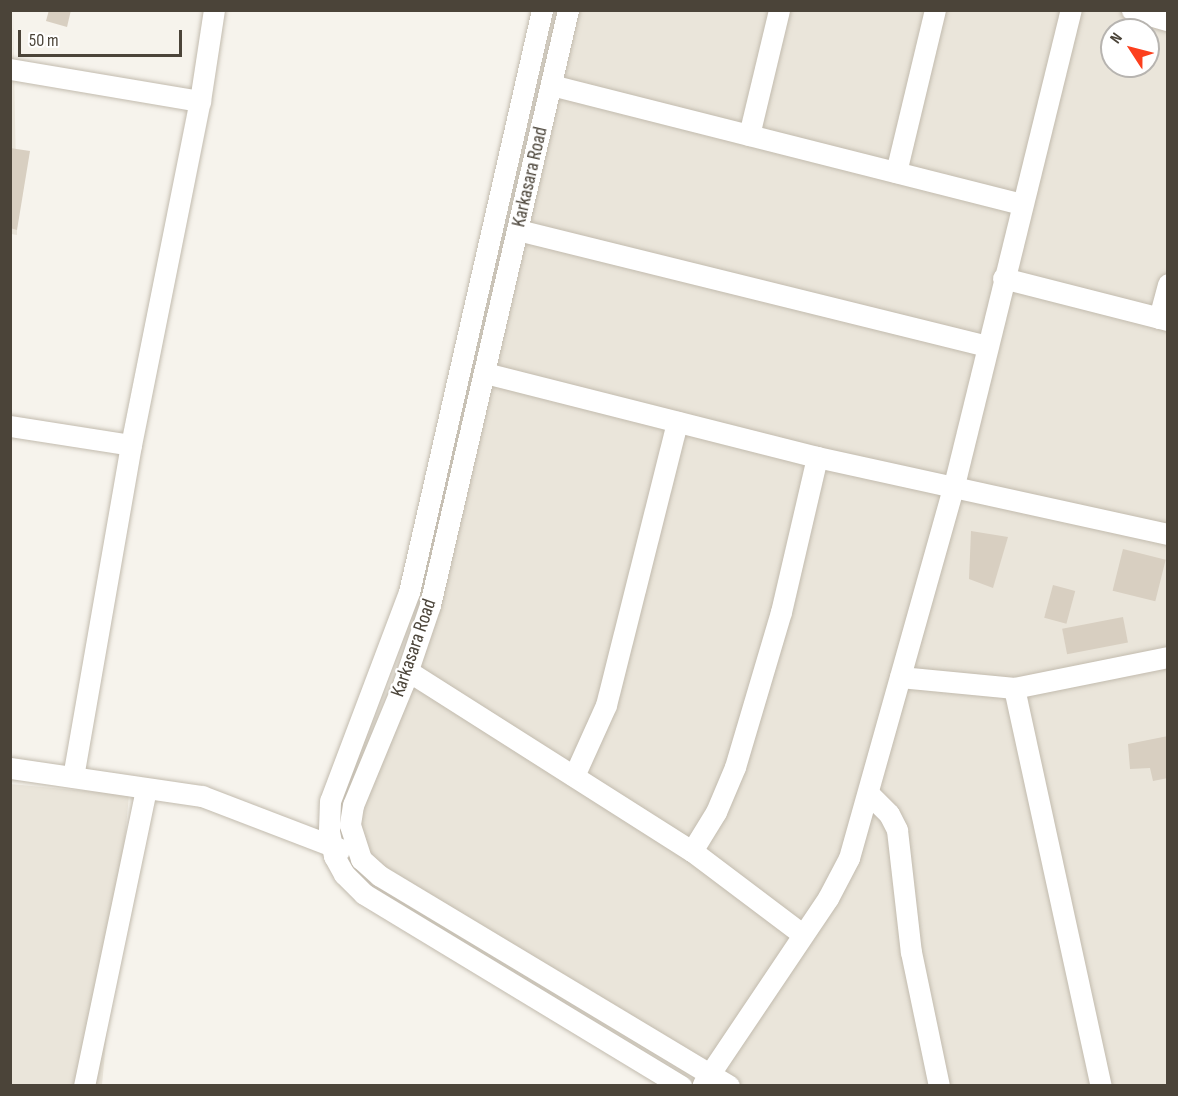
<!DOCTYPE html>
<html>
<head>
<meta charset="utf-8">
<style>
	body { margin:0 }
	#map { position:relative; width:1178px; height:1096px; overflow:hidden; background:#f6f3ec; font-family:"Sofia Sans Condensed",sans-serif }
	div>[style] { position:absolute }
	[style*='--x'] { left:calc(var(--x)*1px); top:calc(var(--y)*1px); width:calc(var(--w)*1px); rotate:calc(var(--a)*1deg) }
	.residential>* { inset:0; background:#eae5da }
	.building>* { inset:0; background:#d8cfc1; transform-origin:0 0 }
	.roads { filter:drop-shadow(0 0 2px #c2bbae) drop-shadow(0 0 2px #c2bbae) }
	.street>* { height:21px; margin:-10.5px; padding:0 10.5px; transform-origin:10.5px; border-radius:10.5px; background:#fff }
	span { translate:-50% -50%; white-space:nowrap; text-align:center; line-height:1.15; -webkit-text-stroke:4.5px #fff; paint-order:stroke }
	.street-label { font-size:20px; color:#4b4439 }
	.frame { position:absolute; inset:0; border:12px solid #4b4439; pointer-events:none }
	.north { position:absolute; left:1100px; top:18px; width:60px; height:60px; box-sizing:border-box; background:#fff; border:2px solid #b7b4b0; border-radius:50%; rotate:306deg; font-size:16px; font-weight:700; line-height:24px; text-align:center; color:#4b4439 }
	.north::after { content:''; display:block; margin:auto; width:21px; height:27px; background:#fc3f1d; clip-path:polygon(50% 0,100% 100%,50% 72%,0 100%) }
	.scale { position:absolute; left:18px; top:30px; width:164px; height:27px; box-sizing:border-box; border:3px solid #4b4439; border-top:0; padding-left:8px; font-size:18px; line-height:21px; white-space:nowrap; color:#4b4439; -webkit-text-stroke:4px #fff; paint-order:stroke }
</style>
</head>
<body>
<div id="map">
	<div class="residential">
		<div style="clip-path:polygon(13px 10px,17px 230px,17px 235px,11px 234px)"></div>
		<div style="clip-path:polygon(evenodd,556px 11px,1167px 11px,1167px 1085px,714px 1085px,330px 840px,402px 683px,556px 11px,1112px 30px,1148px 30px,1148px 66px,1112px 66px,1112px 30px)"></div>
		<div style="clip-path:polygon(10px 784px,129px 795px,102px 1085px,11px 1085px)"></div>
	</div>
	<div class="building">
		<div style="clip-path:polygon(49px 10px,71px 10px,67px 27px,46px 21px)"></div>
		<div style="clip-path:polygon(10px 148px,30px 151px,17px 230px,10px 228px)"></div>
		<div style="clip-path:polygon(971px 531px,1008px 537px,993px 588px,969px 579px)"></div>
		<div style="left:1123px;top:549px;width:44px;height:43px;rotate:14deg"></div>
		<div style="left:1053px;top:585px;width:23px;height:34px;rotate:15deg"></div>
		<div style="left:1123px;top:617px;width:26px;height:62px;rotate:79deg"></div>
		<div style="clip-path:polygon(1168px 736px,1168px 778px,1153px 781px,1150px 768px,1130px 769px,1128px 744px)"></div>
	</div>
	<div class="roads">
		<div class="street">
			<div style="--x:542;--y:10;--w:597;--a:102.87"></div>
			<div style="--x:409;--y:592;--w:223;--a:110.7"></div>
			<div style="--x:330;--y:801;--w:31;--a:92"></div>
			<div style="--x:329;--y:832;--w:25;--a:78"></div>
			<div style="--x:334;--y:856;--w:21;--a:61"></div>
			<div style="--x:344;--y:874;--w:28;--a:45"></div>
			<div style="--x:364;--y:894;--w:371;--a:31.2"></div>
			<div style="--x:568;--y:10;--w:611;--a:103.06"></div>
			<div style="--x:430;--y:605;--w:81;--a:108.7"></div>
			<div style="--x:404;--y:682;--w:133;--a:112.5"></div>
			<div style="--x:353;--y:805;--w:20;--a:99"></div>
			<div style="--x:350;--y:825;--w:36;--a:72"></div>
			<div style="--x:361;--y:859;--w:25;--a:42"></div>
			<div style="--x:380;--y:876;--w:407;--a:31"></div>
			<div style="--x:1132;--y:10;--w:37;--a:16"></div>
			<div style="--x:10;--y:69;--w:193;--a:9.6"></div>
			<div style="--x:551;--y:85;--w:486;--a:14.2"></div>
			<div style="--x:749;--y:135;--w:129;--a:-76.5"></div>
			<div style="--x:896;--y:172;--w:167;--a:-76.5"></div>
			<div style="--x:518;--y:230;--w:482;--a:13.9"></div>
			<div style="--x:1003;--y:278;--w:170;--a:14.3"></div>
			<div style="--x:1159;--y:318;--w:35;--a:-75"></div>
			<div style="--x:485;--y:373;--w:342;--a:14.2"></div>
			<div style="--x:817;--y:457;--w:359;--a:12.4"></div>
			<div style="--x:10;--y:426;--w:122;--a:8.9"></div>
			<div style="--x:408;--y:671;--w:336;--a:32.4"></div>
			<div style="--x:692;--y:851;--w:138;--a:37"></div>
			<div style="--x:900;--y:677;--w:115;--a:5.5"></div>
			<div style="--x:1014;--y:688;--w:157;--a:-11.4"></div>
			<div style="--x:1014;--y:688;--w:407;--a:77.7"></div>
			<div style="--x:10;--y:768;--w:194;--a:8.3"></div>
			<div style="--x:202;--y:796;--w:148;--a:21"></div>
			<div style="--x:574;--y:776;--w:78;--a:-65.7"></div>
			<div style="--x:606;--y:705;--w:292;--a:-75.9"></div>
			<div style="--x:73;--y:777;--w:337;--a:-80.1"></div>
			<div style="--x:131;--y:445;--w:351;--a:-78.7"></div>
			<div style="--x:200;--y:101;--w:92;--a:-81.3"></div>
			<div style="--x:869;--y:794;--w:28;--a:45"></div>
			<div style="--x:889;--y:814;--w:18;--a:63"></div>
			<div style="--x:897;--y:830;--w:123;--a:83.5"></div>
			<div style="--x:911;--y:952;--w:137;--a:78.2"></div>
			<div style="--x:692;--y:851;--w:46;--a:-58.4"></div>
			<div style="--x:716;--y:812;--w:49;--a:-67.1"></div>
			<div style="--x:735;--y:767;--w:162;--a:-73.5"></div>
			<div style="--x:781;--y:612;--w:159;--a:-76.9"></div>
			<div style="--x:703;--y:1084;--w:224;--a:-56.1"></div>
			<div style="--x:828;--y:898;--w:45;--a:-62.3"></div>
			<div style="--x:849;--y:858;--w:387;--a:-74.3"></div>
			<div style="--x:954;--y:485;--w:489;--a:-76.2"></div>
			<div style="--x:84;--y:1086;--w:303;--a:-78.2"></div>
		</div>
	</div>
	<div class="street-label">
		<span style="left:530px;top:177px;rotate:-77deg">Karkasara Road</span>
		<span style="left:414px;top:648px;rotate:-71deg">Karkasara Road</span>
	</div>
	<div class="frame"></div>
	<div class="north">N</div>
	<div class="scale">50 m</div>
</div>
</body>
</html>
